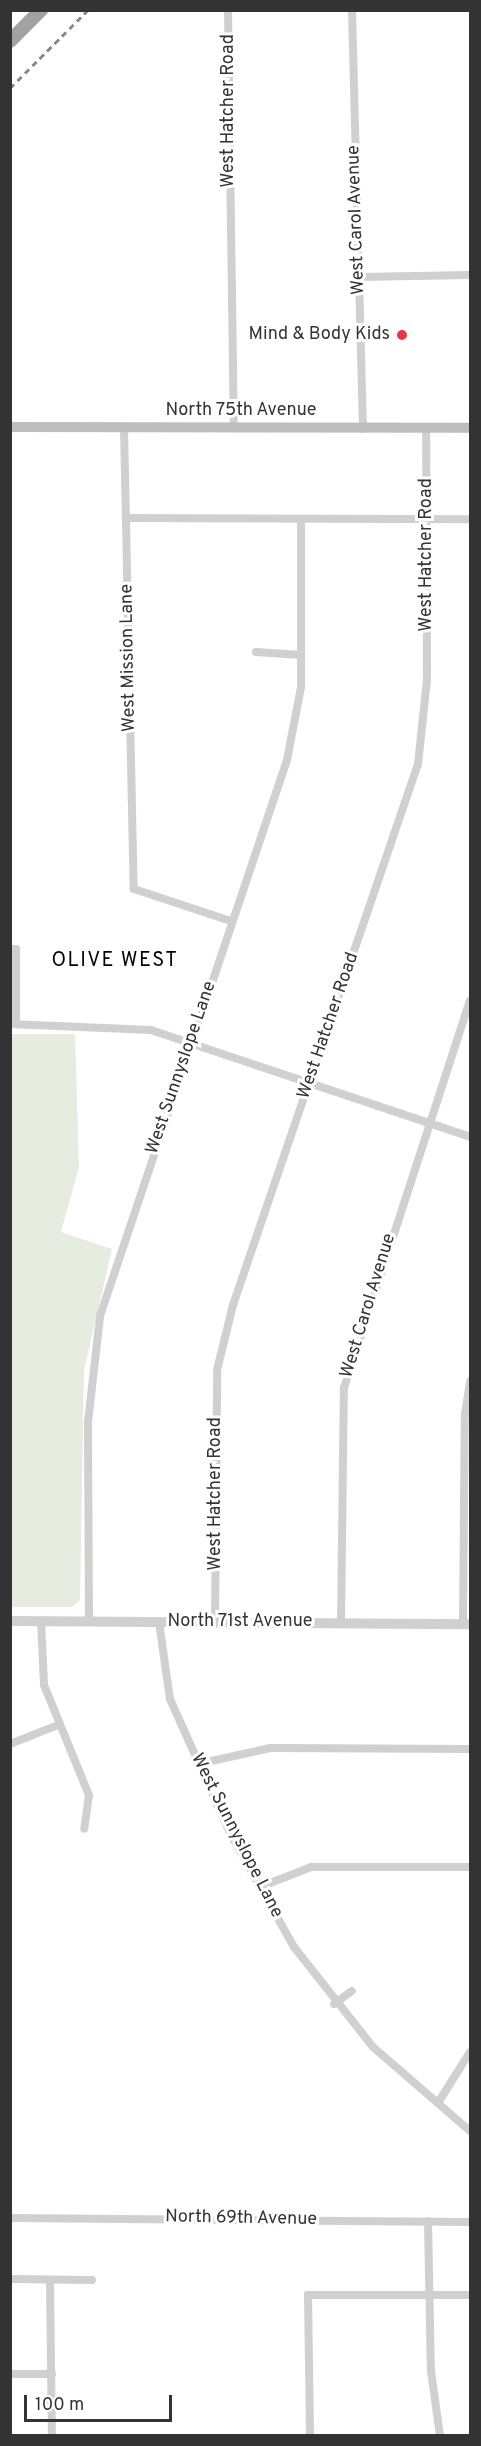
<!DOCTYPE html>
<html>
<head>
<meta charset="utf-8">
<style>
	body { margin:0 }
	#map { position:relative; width:481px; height:2446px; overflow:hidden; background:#fff; font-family:Overpass,sans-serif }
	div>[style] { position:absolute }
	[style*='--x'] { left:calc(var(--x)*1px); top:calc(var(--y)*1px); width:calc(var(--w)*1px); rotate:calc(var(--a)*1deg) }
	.green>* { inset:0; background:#e6ecdf }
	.minor>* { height:8px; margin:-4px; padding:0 4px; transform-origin:4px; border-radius:4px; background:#d0d0d0 }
	.tertiary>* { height:10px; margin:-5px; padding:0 5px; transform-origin:5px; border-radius:5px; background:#d0d0d0 }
	.secondary>* { height:10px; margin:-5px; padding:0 5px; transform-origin:5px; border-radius:5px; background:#bdbdbd }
	.trunk>* { height:14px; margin:-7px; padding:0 7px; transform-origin:7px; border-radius:7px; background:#a2a2a2 }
	.rail>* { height:3px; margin-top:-1.5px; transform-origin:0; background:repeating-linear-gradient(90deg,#888 0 6px,transparent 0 10.5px) }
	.dots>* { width:16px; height:16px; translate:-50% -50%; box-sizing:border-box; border:3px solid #fff; border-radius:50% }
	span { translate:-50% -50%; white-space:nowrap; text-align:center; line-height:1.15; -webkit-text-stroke:6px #fff; paint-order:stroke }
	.street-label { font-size:18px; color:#333 }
	.poi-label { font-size:18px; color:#333 }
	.right { translate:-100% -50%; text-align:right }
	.neighbourhood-label { font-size:20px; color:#000; letter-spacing:1.5px }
	.frame { position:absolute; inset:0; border:12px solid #333; pointer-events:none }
	.scale { position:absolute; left:24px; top:2395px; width:148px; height:27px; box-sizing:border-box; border:3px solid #333; border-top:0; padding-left:8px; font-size:18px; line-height:21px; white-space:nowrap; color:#333; -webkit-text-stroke:4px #fff; paint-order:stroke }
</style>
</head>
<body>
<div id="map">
	<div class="green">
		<div style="clip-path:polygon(11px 1034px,75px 1034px,79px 1167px,61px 1232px,112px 1249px,84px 1370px,80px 1600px,72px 1607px,11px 1607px)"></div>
	</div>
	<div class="minor">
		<div style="--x:228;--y:10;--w:418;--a:89.2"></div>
		<div style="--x:352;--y:10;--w:419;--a:88.5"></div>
		<div style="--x:359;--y:277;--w:111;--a:-1"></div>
		<div style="--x:124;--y:427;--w:462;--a:88.8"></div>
		<div style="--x:134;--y:889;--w:102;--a:18.3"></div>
		<div style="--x:126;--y:518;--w:344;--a:0.2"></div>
		<div style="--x:256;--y:652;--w:45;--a:3.8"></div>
		<div style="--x:10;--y:949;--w:6;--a:0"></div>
		<div style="--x:16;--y:949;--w:75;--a:90"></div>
		<div style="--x:10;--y:1024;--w:141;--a:2.4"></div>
		<div style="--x:151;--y:1030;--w:336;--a:18.5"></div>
		<div style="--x:41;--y:1621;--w:64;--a:87.3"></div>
		<div style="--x:44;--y:1685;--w:119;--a:67.8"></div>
		<div style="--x:89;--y:1795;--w:34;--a:98"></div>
		<div style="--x:89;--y:1621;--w:199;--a:-90.3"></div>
		<div style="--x:88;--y:1422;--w:107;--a:-83.5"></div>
		<div style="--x:100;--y:1316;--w:587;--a:-71.41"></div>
		<div style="--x:287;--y:760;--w:74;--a:-79.1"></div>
		<div style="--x:301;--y:687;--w:168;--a:-90"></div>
		<div style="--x:159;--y:1622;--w:78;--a:81.9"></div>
		<div style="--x:170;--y:1699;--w:147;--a:65.9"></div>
		<div style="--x:230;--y:1833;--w:131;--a:60.7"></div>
		<div style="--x:294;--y:1947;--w:127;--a:51.7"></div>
		<div style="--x:373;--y:2047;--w:128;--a:40.9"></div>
		<div style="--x:215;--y:1622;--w:252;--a:-89.5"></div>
		<div style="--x:217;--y:1370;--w:67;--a:-76.2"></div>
		<div style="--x:233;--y:1305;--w:572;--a:-71.12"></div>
		<div style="--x:418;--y:764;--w:84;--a:-83.9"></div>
		<div style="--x:427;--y:680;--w:252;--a:-90.2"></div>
		<div style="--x:341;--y:1623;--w:235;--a:-89.3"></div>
		<div style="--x:344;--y:1388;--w:407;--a:-72"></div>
		<div style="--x:463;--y:1624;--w:210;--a:-89.5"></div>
		<div style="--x:465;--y:1414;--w:33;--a:-81"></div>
		<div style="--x:10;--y:1744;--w:52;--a:-21.6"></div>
		<div style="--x:198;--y:1764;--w:74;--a:-12.5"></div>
		<div style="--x:270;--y:1748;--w:200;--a:0.3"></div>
		<div style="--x:260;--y:1887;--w:55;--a:-21.4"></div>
		<div style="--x:311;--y:1867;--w:159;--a:0"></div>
		<div style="--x:334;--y:2004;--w:22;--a:-36"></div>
		<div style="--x:438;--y:2103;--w:60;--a:-57.9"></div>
		<div style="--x:10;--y:2218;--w:460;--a:0.5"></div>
		<div style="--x:428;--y:2221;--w:150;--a:88.9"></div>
		<div style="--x:431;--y:2371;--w:66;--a:82.1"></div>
		<div style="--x:10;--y:2279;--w:82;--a:0.7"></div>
		<div style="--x:50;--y:2280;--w:156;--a:89.3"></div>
		<div style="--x:10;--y:2374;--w:42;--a:0"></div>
		<div style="--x:310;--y:2436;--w:141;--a:-90.8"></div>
		<div style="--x:308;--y:2295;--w:162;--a:0"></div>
	</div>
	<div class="tertiary">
		<div style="--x:10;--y:1621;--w:460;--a:0.4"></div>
	</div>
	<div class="secondary">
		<div style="--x:10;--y:427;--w:460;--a:0.1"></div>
	</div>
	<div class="trunk">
		<div style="--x:10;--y:41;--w:44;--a:-45"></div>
	</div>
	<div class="rail">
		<div style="--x:10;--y:88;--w:110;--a:-45"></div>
	</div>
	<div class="dots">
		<div style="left:402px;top:335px;background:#e63946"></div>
	</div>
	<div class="street-label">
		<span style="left:229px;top:111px;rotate:-90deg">West Hatcher Road</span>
		<span style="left:357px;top:220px;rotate:-92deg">West Carol Avenue</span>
		<span style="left:241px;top:411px">North 75th Avenue</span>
		<span style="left:427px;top:555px;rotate:-90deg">West Hatcher Road</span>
		<span style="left:129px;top:658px;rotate:-91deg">West Mission Lane</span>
		<span style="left:329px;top:1026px;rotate:-71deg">West Hatcher Road</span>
		<span style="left:182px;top:1068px;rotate:-71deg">West Sunnyslope Lane</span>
		<span style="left:369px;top:1306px;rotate:-73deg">West Carol Avenue</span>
		<span style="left:216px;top:1494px;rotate:-90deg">West Hatcher Road</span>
		<span style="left:240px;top:1622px">North 71st Avenue</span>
		<span style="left:236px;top:1836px;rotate:63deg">West Sunnyslope Lane</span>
		<span style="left:241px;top:2219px;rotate:1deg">North 69th Avenue</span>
	</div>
	<div class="poi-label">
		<span class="right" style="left:390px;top:335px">Mind &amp; Body Kids</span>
	</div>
	<div class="neighbourhood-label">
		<span style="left:115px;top:961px">OLIVE WEST</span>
	</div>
	<div class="frame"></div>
	<div class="scale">100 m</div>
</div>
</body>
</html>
